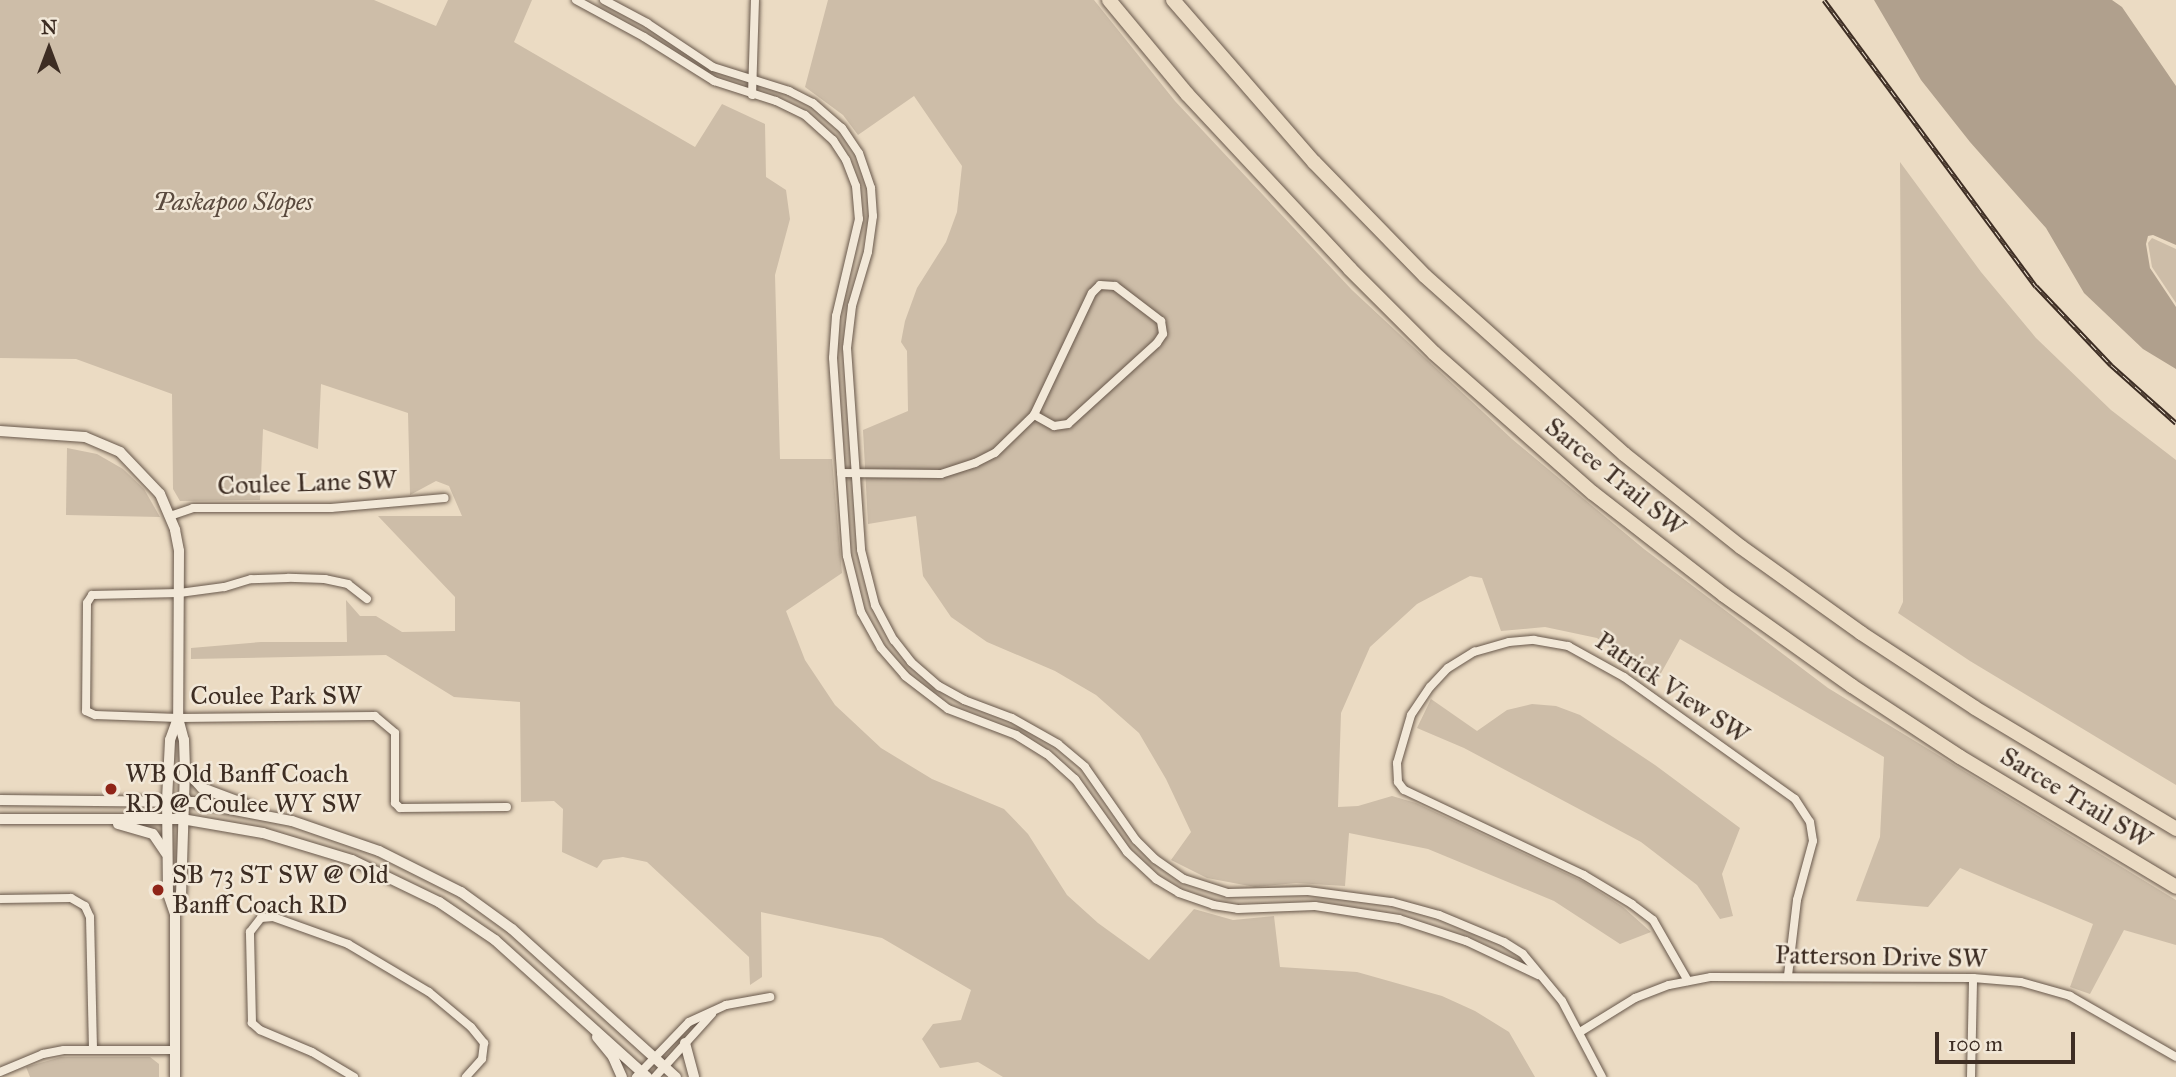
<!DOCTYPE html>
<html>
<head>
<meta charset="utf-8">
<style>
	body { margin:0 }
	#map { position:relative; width:2176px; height:1077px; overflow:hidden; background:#ebdbc3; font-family:"IM FELL Great Primer",serif }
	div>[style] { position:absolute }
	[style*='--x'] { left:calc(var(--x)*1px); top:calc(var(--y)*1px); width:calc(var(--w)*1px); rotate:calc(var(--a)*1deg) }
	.green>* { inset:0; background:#cdbda8 }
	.water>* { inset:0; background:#b0a08d }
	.roads { filter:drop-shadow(0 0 2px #68584b) drop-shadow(0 0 2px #68584b) }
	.street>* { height:8px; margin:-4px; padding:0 4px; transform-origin:4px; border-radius:4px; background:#f2e8d8 }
	.secondary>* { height:10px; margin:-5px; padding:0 5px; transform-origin:5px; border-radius:5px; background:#f2e8d8 }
	.highway>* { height:14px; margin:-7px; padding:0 7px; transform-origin:7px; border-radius:7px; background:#ebdbc3 }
	.rail>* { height:5px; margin-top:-2.5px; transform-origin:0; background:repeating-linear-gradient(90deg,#f2e8d8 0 8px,#3d2d23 0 16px); box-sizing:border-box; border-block:2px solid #3d2d23 }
	.dots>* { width:19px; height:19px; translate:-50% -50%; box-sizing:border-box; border:4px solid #f2e8d8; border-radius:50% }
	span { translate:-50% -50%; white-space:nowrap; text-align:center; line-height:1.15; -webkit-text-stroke:5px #f2e8d8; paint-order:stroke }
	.park-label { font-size:26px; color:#5a4a3e; font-style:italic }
	.street-label { font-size:26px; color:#3d2d23 }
	.poi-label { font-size:26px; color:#3d2d23 }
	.left { translate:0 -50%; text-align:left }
	.north { position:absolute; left:14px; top:14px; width:70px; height:70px; -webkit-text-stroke:5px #f2e8d8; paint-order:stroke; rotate:0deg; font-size:19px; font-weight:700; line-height:28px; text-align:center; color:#3d2d23 }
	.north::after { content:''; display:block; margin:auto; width:24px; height:32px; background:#3d2d23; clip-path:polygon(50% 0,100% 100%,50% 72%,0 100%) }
	.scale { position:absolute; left:1935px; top:1032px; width:140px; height:32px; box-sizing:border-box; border:4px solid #3d2d23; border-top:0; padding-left:9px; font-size:21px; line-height:24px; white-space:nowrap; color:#3d2d23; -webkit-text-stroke:5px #f2e8d8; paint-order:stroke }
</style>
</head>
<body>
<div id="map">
	<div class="green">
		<div style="clip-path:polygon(0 0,374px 0,436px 26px,448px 0,532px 0,514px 42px,695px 147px,722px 104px,765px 124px,766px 177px,786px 190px,790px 219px,775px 275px,780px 459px,832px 459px,842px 573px,786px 611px,805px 660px,835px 705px,881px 748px,932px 779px,1004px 809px,1028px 834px,1067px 895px,1098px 923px,1149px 960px,1194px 909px,1233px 920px,1274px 916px,1280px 967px,1357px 972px,1442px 996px,1475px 1011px,1509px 1032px,1535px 1077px,1003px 1077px,978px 1062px,940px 1068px,922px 1039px,933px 1024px,961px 1020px,971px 990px,882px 938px,761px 912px,762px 977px,750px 985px,749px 957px,647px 862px,623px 857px,603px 860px,597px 868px,562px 852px,563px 809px,554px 801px,521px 802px,520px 702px,454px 697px,386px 655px,191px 659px,191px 648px,261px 642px,347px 642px,346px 600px,360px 616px,376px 616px,402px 632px,455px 631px,455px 597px,378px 516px,462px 516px,449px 486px,436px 481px,410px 495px,408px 413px,321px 384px,318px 449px,263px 429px,260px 500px,180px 501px,173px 489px,172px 394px,76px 359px,0 358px)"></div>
		<div style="clip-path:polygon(828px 0,1094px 0,1175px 101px,1352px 290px,1512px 439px,1644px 549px,1828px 688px,2176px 900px,2176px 945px,2124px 930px,2090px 994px,2070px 987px,2093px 924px,1960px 868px,1928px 907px,1856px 901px,1880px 837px,1884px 757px,1680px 639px,1655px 684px,1597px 638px,1545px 627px,1501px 631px,1482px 578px,1470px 576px,1417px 604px,1370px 647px,1341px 713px,1338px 807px,1358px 806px,1392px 796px,1416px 803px,1584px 882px,1623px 907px,1651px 932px,1620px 944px,1554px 901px,1428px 849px,1349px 833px,1345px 886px,1296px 883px,1255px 887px,1207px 878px,1171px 860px,1191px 832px,1166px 779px,1139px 733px,1096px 695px,1055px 671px,987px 642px,951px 617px,923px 576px,916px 516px,868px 524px,863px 430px,908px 411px,907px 351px,901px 342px,905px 321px,917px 288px,946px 242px,957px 212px,962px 166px,914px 96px,858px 135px,843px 115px,805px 87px)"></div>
		<div style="clip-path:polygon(1900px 162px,1981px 272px,2036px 338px,2111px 410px,2176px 460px,2176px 785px,1970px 661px,1898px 613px,1903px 602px)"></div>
		<div style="clip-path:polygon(2152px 238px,2176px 249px,2176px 303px,2152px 267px,2148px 243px)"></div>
		<div style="clip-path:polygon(67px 448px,97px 454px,123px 469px,144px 489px,160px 517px,66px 515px)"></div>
		<div style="clip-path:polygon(1431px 699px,1477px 731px,1507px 710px,1532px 704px,1556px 706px,1580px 715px,1655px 765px,1740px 828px,1722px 874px,1733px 916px,1720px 919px,1697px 885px,1641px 842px,1464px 748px,1417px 728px)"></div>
		<div style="clip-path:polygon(61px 1057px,150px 1057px,159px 1064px,159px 1077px,30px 1077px,26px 1067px)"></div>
	</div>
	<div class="water">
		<div style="clip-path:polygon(1874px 0,2112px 0,2122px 7px,2176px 86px,2176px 245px,2153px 235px,2148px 236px,2146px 244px,2150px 268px,2176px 307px,2176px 369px,2143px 349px,2084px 293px,2046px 228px,1970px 142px,1921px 80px)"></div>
	</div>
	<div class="roads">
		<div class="street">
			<div style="--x:576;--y:0;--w:77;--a:28.6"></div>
			<div style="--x:644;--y:37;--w:83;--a:32.2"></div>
			<div style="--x:714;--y:81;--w:65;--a:17.9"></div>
			<div style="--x:776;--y:101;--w:32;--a:26"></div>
			<div style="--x:805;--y:115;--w:38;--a:42"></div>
			<div style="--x:833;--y:140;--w:24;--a:57"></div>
			<div style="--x:846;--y:160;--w:28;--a:69"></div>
			<div style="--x:856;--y:186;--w:33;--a:85"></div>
			<div style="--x:859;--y:219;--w:100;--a:103.3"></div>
			<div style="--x:836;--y:316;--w:42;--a:94.1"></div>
			<div style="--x:833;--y:358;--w:198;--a:86"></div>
			<div style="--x:847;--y:556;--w:58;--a:76"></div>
			<div style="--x:861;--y:612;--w:41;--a:60.9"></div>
			<div style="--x:881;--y:648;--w:37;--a:49"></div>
			<div style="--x:905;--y:676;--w:54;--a:37.5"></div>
			<div style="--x:948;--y:709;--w:73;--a:20.9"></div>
			<div style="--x:1016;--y:735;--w:36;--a:32"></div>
			<div style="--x:1047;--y:754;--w:38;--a:42"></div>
			<div style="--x:1075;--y:779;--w:90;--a:54.5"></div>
			<div style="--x:1127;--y:852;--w:40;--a:43"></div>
			<div style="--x:1156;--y:879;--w:27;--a:31"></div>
			<div style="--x:1179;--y:893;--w:36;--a:19"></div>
			<div style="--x:1213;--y:905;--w:25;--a:9"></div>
			<div style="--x:1238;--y:909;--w:77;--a:-2.2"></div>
			<div style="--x:1315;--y:906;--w:85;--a:8.8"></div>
			<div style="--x:1399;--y:919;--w:71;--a:18.2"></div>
			<div style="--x:1466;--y:941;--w:80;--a:25.3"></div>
			<div style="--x:604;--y:0;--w:49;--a:28.1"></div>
			<div style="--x:647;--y:23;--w:79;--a:33.7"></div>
			<div style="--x:713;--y:67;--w:80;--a:17.5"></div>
			<div style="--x:789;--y:91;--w:27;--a:27"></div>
			<div style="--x:813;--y:103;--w:38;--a:41"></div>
			<div style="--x:842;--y:128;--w:30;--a:56"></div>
			<div style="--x:859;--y:153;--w:37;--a:71"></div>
			<div style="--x:871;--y:188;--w:28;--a:86"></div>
			<div style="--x:873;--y:216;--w:36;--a:98"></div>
			<div style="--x:868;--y:252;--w:56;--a:106.5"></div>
			<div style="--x:852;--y:306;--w:42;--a:96.8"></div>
			<div style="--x:847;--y:348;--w:202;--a:86"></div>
			<div style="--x:861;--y:550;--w:57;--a:75.7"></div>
			<div style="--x:875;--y:605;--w:40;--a:62"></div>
			<div style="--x:894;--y:640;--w:28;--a:52"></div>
			<div style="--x:911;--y:662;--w:37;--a:41"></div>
			<div style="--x:939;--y:686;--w:29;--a:29"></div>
			<div style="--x:964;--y:700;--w:51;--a:20.6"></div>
			<div style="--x:1012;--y:718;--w:53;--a:29.5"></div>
			<div style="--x:1058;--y:744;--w:35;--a:40"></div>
			<div style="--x:1085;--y:767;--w:89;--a:55.1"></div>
			<div style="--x:1136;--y:840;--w:27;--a:45"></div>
			<div style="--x:1155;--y:859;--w:35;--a:35"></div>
			<div style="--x:1184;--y:879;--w:46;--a:17.7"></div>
			<div style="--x:1228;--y:893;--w:80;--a:-1.4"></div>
			<div style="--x:1308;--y:891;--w:85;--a:7.5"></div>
			<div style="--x:1392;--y:902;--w:49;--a:15.5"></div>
			<div style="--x:1439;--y:915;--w:70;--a:22.6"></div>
			<div style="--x:1504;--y:942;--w:22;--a:32"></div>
			<div style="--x:1523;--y:954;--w:61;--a:50.3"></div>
			<div style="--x:1562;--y:1001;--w:86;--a:62.2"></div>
			<div style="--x:752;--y:95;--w:95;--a:-88.2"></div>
			<div style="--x:841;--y:473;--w:100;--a:0.6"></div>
			<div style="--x:941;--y:474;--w:36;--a:-18"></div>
			<div style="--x:975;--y:463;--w:22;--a:-27"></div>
			<div style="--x:995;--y:453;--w:54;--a:-44.3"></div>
			<div style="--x:1034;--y:415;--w:135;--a:-64.6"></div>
			<div style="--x:1092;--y:293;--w:11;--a:-45"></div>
			<div style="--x:1100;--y:285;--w:15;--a:4"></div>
			<div style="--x:1115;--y:286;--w:58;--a:37.3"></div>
			<div style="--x:1161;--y:321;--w:13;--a:81"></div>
			<div style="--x:1163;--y:334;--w:11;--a:124"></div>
			<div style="--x:1157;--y:343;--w:120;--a:137.7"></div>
			<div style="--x:1068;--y:424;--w:14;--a:172"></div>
			<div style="--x:1054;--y:426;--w:23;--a:-151"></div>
			<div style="--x:170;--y:516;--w:24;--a:-19"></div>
			<div style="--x:193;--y:508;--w:138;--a:0"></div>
			<div style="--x:331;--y:508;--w:114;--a:-5"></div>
			<div style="--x:367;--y:599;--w:24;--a:-142"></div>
			<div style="--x:348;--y:584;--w:24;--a:-168"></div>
			<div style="--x:325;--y:579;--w:37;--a:-178"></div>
			<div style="--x:288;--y:578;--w:37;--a:178"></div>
			<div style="--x:251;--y:579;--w:28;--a:163"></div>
			<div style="--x:224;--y:587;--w:45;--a:172.4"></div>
			<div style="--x:179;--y:593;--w:87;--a:178.7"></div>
			<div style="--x:92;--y:595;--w:9;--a:122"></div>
			<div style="--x:87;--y:603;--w:108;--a:90.5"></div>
			<div style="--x:86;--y:711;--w:10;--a:24"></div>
			<div style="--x:95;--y:715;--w:83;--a:2.1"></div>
			<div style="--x:178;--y:718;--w:197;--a:-0.6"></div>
			<div style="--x:375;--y:716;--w:26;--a:40"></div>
			<div style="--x:395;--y:733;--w:70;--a:90"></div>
			<div style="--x:395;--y:803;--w:7;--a:45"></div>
			<div style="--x:400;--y:808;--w:107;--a:-0.5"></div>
			<div style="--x:0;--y:899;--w:71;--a:-0.8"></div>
			<div style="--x:71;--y:898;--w:16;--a:30"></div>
			<div style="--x:85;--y:906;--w:12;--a:66"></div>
			<div style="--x:90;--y:917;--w:133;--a:88.7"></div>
			<div style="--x:1688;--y:981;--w:70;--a:-119.8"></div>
			<div style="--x:1653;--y:920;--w:26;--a:-143"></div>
			<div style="--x:1632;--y:904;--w:56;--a:-148.9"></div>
			<div style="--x:1584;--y:875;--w:199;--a:-154.7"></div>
			<div style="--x:1404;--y:790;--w:10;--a:-127"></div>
			<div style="--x:1398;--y:782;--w:19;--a:-93"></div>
			<div style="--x:1397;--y:763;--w:50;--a:-73.7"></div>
			<div style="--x:1411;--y:715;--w:34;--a:-56"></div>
			<div style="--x:1430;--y:687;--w:26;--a:-47"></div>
			<div style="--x:1448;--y:668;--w:31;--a:-32"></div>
			<div style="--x:1474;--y:652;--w:36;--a:-16"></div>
			<div style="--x:1509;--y:642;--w:25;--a:-5"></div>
			<div style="--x:1534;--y:640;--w:35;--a:10"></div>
			<div style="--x:1568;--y:646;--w:64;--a:29"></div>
			<div style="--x:1624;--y:677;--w:210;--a:35.5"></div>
			<div style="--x:1795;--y:799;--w:27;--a:57"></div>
			<div style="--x:1810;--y:822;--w:19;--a:81"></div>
			<div style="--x:1813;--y:841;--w:61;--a:105.2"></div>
			<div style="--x:1797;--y:900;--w:77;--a:96.8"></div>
			<div style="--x:1580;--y:1032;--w:65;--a:-31.7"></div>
			<div style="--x:1635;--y:998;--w:36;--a:-21"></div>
			<div style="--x:1669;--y:985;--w:43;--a:-10.8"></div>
			<div style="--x:1711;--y:977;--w:262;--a:0.2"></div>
			<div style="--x:1973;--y:978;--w:48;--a:4.8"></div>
			<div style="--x:2021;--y:982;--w:51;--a:15.9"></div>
			<div style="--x:2070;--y:996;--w:122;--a:29.9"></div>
			<div style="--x:0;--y:1072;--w:47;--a:-22.7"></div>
			<div style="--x:43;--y:1054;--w:21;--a:-11"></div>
			<div style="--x:64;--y:1050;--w:111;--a:0"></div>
			<div style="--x:354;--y:1077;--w:49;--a:-149.2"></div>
			<div style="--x:312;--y:1052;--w:56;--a:-157.1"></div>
			<div style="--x:260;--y:1030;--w:11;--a:-139"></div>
			<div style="--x:252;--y:1023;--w:91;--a:-91.3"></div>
			<div style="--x:250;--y:932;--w:18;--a:-52"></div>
			<div style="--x:261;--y:918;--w:12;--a:-5"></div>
			<div style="--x:273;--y:917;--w:80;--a:19.8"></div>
			<div style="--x:348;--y:944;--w:94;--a:30.7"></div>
			<div style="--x:429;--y:992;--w:55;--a:39.8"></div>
			<div style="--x:471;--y:1027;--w:21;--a:51"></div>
			<div style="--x:484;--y:1043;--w:16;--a:97"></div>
			<div style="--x:482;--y:1059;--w:24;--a:132"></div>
			<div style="--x:636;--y:1077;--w:76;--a:-46.1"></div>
			<div style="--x:689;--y:1022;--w:41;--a:-24.7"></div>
			<div style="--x:726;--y:1005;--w:45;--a:-10.3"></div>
			<div style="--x:655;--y:1077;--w:85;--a:-47.9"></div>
			<div style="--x:1971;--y:1077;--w:99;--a:-88.8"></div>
		</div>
		<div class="secondary">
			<div style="--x:0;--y:431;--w:85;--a:4"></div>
			<div style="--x:85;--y:437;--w:38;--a:23"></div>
			<div style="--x:120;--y:452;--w:58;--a:46.4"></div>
			<div style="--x:160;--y:494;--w:39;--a:67"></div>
			<div style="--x:175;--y:530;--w:21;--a:79"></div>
			<div style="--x:179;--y:551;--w:167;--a:90.3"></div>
			<div style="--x:178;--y:718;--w:23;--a:75"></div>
			<div style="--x:184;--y:740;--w:29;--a:88"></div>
			<div style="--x:185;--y:769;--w:124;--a:91.8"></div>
			<div style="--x:181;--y:893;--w:22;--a:106"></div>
			<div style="--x:175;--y:914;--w:163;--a:90"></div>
			<div style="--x:185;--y:769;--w:25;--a:48"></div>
			<div style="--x:202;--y:788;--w:54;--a:20.4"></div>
			<div style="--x:0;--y:800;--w:193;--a:0.6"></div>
			<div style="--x:193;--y:802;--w:101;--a:10.9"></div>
			<div style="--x:292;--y:821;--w:92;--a:19"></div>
			<div style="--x:379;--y:851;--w:92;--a:26.6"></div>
			<div style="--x:461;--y:892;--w:63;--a:36"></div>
			<div style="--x:512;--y:929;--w:221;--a:42.1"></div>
			<div style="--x:0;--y:819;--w:182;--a:0"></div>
			<div style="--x:182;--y:819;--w:82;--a:9.8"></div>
			<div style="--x:263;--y:833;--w:93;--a:16.9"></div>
			<div style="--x:352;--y:860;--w:97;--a:25.8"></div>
			<div style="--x:439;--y:902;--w:68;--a:34.2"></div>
			<div style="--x:495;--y:940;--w:205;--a:42"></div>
			<div style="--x:118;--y:824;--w:36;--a:16"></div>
			<div style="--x:153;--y:834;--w:23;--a:56"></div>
			<div style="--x:175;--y:914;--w:21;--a:-109"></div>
			<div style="--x:168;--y:894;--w:94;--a:-90.6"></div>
			<div style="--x:167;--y:800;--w:60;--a:-87.1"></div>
			<div style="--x:170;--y:740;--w:23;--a:-70"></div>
			<div style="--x:597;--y:1037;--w:26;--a:51"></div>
			<div style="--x:613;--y:1057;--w:22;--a:66"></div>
			<div style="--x:685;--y:1043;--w:35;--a:75"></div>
		</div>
		<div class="highway">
			<div style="--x:1109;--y:0;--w:122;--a:50.3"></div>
			<div style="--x:1187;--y:94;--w:239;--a:47"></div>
			<div style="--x:1350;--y:269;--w:119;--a:45"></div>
			<div style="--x:1434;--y:353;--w:212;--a:41.4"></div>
			<div style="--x:1593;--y:493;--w:166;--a:37.9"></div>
			<div style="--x:1724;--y:595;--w:157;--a:35.4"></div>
			<div style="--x:1852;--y:686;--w:129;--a:33.3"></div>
			<div style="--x:1960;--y:757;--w:252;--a:31"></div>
			<div style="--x:1173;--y:0;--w:215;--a:49"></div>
			<div style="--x:1314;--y:162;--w:159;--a:45.8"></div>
			<div style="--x:1425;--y:276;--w:267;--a:41.8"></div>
			<div style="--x:1624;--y:454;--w:149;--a:38.5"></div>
			<div style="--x:1741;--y:547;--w:148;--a:35.6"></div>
			<div style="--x:1861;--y:633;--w:136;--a:33.3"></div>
			<div style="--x:1975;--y:708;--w:235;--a:31"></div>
		</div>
	</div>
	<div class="rail">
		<div style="--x:1824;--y:0;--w:356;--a:53.5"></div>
		<div style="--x:2036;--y:286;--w:109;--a:46.5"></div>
		<div style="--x:2111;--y:365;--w:87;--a:41.7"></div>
	</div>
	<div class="dots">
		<div style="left:111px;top:789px;background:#8f2418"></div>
		<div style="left:158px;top:890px;background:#8f2418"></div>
	</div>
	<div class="park-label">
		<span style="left:233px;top:202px">Paskapoo Slopes</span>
	</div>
	<div class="street-label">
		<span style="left:1615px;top:477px;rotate:39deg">Sarcee Trail SW</span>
		<span style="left:307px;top:483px;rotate:-2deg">Coulee Lane SW</span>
		<span style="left:1672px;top:688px;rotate:34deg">Patrick View SW</span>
		<span style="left:276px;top:696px">Coulee Park SW</span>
		<span style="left:2076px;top:798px;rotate:31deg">Sarcee Trail SW</span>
		<span style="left:1881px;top:957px;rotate:1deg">Patterson Drive SW</span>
	</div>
	<div class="poi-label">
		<span class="left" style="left:125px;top:789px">WB Old Banff Coach<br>RD @ Coulee WY SW</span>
		<span class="left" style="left:172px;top:890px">SB 73 ST SW @ Old<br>Banff Coach RD</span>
	</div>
	<div class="north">N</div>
	<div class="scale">100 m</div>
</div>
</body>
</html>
